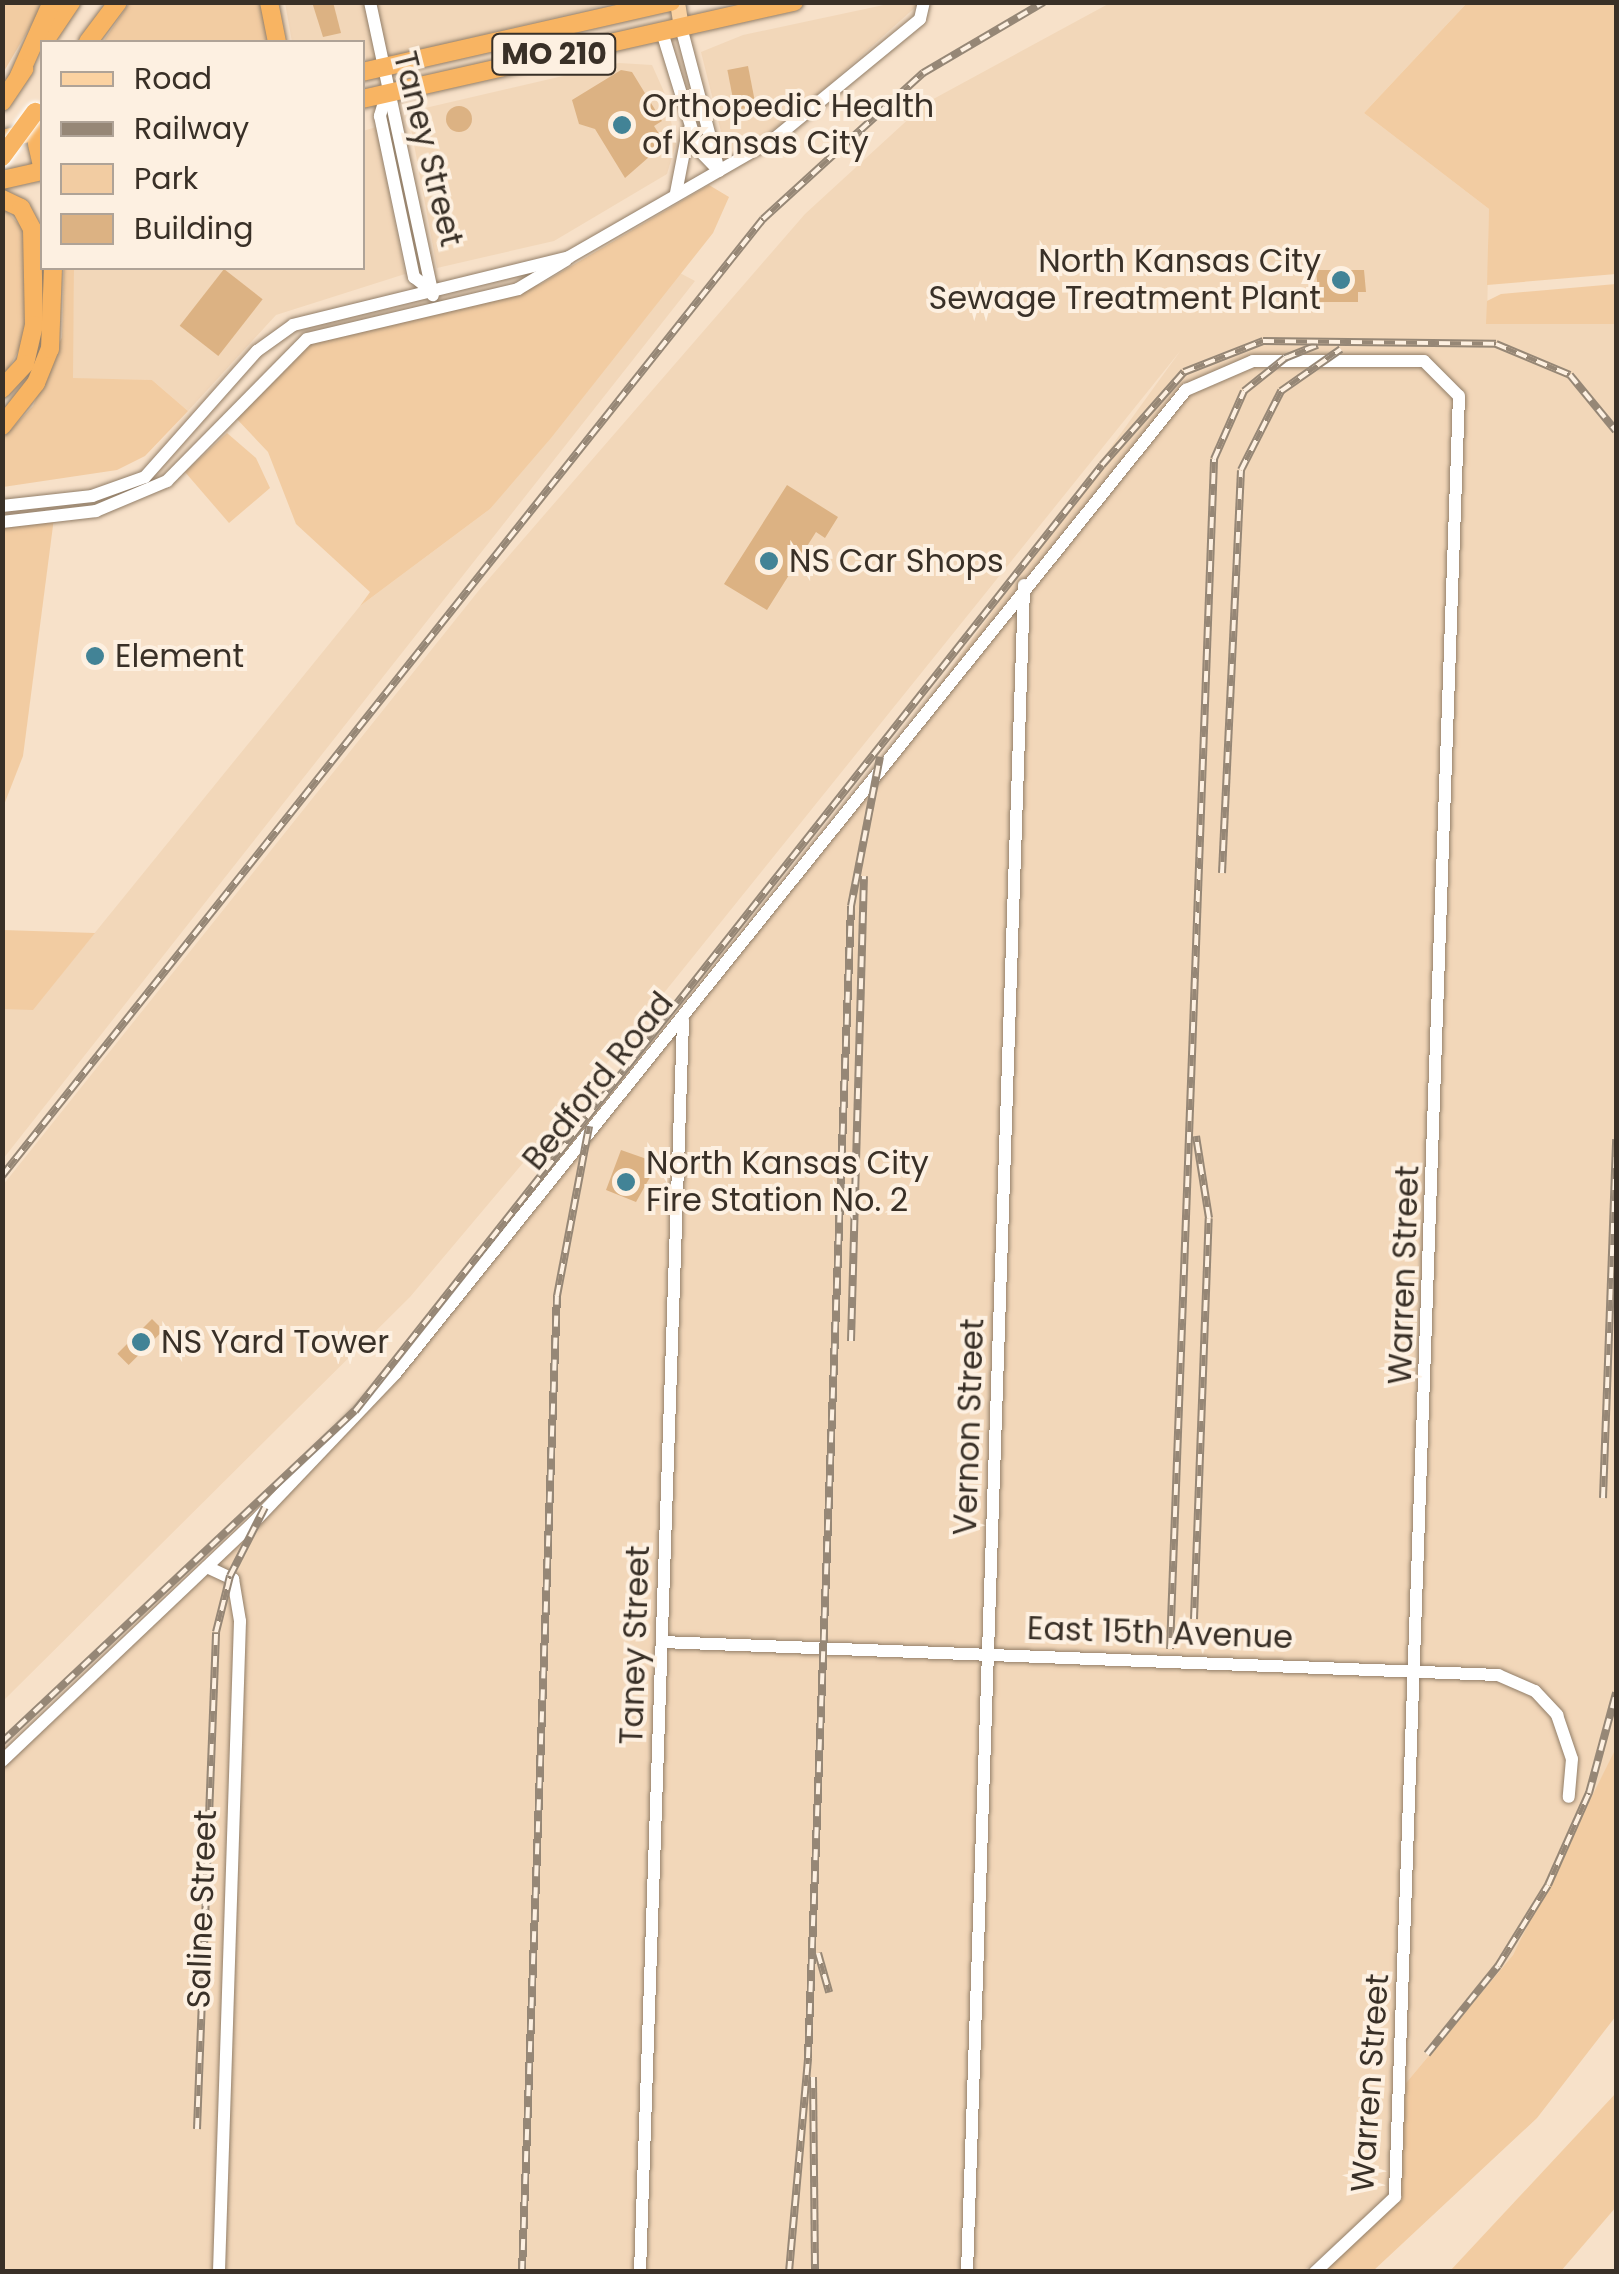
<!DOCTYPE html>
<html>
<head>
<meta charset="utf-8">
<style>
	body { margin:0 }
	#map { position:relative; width:1619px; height:2274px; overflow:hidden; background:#f7e1c9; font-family:Poppins,sans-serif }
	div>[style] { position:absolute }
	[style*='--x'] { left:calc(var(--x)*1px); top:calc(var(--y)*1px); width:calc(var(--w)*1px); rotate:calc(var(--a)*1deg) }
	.built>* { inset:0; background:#f2d7b9 }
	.green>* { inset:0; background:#f2cca2 }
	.building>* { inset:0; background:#dcb283; transform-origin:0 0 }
	.round { border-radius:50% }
	.roads { filter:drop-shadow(0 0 2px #927e68) drop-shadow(0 0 2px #927e68) }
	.minor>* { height:12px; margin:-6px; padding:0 6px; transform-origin:6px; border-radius:6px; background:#fff }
	.major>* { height:15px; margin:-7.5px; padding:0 7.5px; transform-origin:7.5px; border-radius:7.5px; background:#fbd2a1 }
	.highway>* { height:18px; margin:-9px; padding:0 9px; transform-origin:9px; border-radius:9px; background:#f8b462 }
	.rail>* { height:8px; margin-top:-4px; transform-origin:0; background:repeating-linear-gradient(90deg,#fdf0e1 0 11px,#968776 0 22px); box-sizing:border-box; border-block:2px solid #968776 }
	.bridges { filter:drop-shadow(0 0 2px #fff) drop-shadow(0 0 2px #fff) }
	.highway-bridge>* { height:18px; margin:-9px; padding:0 9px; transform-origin:9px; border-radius:9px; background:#f8b462 }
	.dots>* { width:28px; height:28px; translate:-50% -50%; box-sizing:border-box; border:5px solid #fdf0e1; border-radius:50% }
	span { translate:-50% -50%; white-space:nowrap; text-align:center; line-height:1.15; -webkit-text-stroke:8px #fdf0e1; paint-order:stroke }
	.shield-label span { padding:2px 8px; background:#fdf0e1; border:2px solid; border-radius:8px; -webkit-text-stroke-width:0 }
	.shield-label { font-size:30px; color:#393027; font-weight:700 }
	.poi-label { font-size:32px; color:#393027 }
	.left { translate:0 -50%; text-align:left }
	.right { translate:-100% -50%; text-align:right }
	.street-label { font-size:32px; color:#393027 }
	.frame { position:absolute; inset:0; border:5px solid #393027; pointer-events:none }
	.legend { position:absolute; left:40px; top:40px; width:325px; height:230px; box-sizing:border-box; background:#fdf0e1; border:2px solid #afa397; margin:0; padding:12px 18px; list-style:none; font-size:30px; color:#393027 }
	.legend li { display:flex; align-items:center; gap:20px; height:50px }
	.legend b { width:50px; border:2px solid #afa397 }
</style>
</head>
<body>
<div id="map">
	<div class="built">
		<div style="clip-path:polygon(285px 3px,613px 3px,367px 63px,362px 42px,292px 42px)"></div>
		<div style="clip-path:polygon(893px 3px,920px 3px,793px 117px,739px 151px,725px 148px,701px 52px,743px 35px)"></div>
		<div style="clip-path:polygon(1110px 3px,1467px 3px,1364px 113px,1489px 209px,1487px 324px,1616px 324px,1616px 1748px,1592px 1806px,1513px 1955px,1406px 2083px,1406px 2045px,1395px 2197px,1303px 2271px,3px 2271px,3px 1757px,254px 1522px,379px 1392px,871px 779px,1181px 350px,618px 1050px,410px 1297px,3px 1701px,3px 1185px,480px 589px,805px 214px,926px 103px)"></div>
		<div style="clip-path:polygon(619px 63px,652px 65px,665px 94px,676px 144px,667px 174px,554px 241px,437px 268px,408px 112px)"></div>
		<div style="clip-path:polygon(376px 127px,405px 274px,276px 315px,188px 411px,152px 380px,72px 379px,74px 268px,362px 268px,363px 131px)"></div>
		<div style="clip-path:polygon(678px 272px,695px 281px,3px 1159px,3px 1009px,33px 1009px,360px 606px,490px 509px)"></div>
	</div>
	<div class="green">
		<div style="clip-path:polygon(130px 2px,263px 3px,272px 42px,103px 42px)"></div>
		<div style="clip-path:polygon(3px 3px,44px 3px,3px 73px)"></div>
		<div style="clip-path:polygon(1467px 3px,1616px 3px,1616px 274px,1487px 285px,1489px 209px,1364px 113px)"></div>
		<div style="clip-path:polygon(709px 185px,729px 197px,713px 233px,551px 438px,490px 509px,360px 606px,370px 592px,296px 524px,268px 452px,235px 417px,305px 341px,541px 284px)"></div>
		<div style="clip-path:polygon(3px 207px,23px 229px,26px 336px,3px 379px)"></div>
		<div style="clip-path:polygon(64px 268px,74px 268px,73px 378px,152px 380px,188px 411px,145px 456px,117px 470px,3px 487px,3px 438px,33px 406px,62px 337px)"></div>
		<div style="clip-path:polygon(1616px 284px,1616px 324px,1486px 324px,1487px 301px,1501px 294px)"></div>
		<div style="clip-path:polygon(227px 433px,256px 458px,270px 488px,229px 523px,185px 472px)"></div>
		<div style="clip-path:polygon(54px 518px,23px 756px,2px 810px,2px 525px)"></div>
		<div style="clip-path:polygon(3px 930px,95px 933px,33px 1010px,3px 1009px)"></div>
		<div style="clip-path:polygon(1616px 1748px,1616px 2016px,1537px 2118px,1373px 2271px,1323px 2272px,1398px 2202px,1406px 2083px,1513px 1955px)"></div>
		<div style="clip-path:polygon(1616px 2093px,1616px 2207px,1561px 2271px,1450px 2271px)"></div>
	</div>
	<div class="building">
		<div style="clip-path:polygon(312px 2px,333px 2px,341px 33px,323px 37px)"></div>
		<div style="left:748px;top:66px;width:41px;height:21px;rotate:79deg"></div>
		<div style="clip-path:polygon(621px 70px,632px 72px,662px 121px,654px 126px,665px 143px,625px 178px,595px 129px,579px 124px,572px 100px)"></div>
		<div class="round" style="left:446px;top:106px;width:26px;height:26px"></div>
		<div style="left:224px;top:269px;width:49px;height:72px;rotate:38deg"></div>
		<div style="clip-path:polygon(1316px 270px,1364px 270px,1366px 292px,1358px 292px,1358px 302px,1319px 302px)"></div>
		<div style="clip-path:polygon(787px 485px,838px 517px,825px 538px,816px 532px,767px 610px,724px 584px)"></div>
		<div style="clip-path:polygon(621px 1150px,658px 1163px,636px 1202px,606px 1190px)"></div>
		<div style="left:152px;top:1319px;width:16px;height:49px;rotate:45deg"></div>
	</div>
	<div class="roads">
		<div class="minor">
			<div style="--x:370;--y:2;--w:300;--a:77.9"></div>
			<div style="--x:681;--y:27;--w:149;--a:75.2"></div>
			<div style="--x:662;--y:32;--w:122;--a:72.9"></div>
			<div style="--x:698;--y:149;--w:30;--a:46"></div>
			<div style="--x:386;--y:96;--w:21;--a:107"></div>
			<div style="--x:380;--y:116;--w:165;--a:78.1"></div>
			<div style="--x:414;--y:277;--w:23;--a:38"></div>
			<div style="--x:676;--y:193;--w:63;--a:-79"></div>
			<div style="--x:2;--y:506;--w:91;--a:-6.3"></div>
			<div style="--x:92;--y:496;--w:56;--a:-19.7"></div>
			<div style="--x:145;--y:477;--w:169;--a:-48.4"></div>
			<div style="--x:257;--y:351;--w:44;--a:-35.8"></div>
			<div style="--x:293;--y:325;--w:284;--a:-13.8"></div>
			<div style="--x:569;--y:257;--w:237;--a:-29.9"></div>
			<div style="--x:774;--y:139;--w:189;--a:-39.4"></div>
			<div style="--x:920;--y:19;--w:17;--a:-77"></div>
			<div style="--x:2;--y:522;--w:95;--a:-6.7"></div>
			<div style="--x:96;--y:511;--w:77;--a:-22.9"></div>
			<div style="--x:167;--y:481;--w:199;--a:-45.4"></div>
			<div style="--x:307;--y:339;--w:217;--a:-13.3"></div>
			<div style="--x:518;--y:289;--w:56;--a:-31.1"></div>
			<div style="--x:207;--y:1567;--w:29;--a:25"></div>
			<div style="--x:233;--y:1579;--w:43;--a:80.5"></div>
			<div style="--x:240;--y:1621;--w:651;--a:91.85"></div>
			<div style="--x:662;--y:1642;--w:837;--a:2.26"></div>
			<div style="--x:1498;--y:1675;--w:40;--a:23.4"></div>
			<div style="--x:1535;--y:1691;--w:33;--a:47"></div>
			<div style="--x:1557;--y:1715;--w:46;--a:71.2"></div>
			<div style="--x:1572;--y:1759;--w:38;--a:95"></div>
			<div style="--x:2;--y:1761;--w:347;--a:-43.5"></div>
			<div style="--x:254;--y:1522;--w:204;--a:-46.4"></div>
			<div style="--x:395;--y:1374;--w:1263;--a:-51.21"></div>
			<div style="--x:1186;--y:390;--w:73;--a:-23.4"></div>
			<div style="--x:1253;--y:361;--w:171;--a:0"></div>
			<div style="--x:1424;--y:361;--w:49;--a:45"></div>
			<div style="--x:1459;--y:396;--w:1802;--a:92.04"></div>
			<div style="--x:1395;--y:2197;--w:110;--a:136.8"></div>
			<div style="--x:640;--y:2272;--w:1253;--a:-88.03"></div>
			<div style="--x:967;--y:2272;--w:1688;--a:-88.06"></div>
		</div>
		<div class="major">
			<div style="--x:677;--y:2;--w:25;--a:81"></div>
		</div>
		<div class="highway">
			<div style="--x:269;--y:2;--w:41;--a:78.7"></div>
			<div style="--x:49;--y:35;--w:40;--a:-56"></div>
			<div style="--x:88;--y:42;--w:50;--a:-53.1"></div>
			<div style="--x:362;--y:72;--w:317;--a:-12.8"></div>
			<div style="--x:19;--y:76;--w:81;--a:-66"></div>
			<div style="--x:362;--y:99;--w:443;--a:-12.7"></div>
			<div style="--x:2;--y:102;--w:40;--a:-56"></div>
			<div style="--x:2;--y:139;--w:41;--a:-12.7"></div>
			<div style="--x:37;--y:144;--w:22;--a:77"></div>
			<div style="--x:2;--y:180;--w:41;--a:-12.7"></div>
			<div style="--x:2;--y:199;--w:21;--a:25"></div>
			<div style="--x:21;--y:208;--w:24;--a:62"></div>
			<div style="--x:32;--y:229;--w:96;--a:88.8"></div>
			<div style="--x:34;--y:325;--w:40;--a:103"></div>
			<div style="--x:25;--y:364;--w:34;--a:133"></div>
			<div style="--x:2;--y:426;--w:55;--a:-51.7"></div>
			<div style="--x:36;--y:383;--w:37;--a:-68"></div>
			<div style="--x:50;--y:349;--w:81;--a:-87.9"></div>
		</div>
	</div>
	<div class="rail">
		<div style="--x:1222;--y:873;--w:403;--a:-87.3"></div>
		<div style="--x:1241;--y:470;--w:89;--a:-63.1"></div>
		<div style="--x:1281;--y:391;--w:73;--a:-35"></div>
		<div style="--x:2;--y:1176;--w:1223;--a:-51.51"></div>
		<div style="--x:763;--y:219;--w:217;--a:-42.4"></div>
		<div style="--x:923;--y:73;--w:140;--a:-30.4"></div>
		<div style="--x:851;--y:1341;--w:465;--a:-88.4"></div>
		<div style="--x:1603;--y:1498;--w:359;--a:-87.9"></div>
		<div style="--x:1194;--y:1619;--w:401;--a:-87.9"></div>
		<div style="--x:1209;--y:1218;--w:83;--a:-99"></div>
		<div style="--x:1170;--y:1649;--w:1191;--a:-87.88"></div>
		<div style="--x:1214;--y:459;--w:74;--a:-66.2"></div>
		<div style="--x:1244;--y:391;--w:53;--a:-38.8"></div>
		<div style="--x:1285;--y:358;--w:35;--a:-22"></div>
		<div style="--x:2;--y:1742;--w:484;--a:-43.2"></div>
		<div style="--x:355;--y:1411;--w:1205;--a:-51.7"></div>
		<div style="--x:1102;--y:465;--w:124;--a:-48.6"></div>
		<div style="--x:1184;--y:372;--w:85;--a:-21.4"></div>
		<div style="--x:1263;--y:341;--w:233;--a:0.7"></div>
		<div style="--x:1496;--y:344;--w:80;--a:22.7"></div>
		<div style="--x:1570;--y:375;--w:72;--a:50.6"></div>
		<div style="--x:818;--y:1953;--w:41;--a:74.2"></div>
		<div style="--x:1427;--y:2054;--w:113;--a:-51.1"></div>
		<div style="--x:1498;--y:1966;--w:95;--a:-58.3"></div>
		<div style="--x:1548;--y:1885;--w:101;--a:-66"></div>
		<div style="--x:1589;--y:1793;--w:104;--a:-74.9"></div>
		<div style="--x:813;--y:2077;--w:195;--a:89.4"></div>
		<div style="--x:197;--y:2129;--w:497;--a:-87.8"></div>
		<div style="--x:216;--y:1632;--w:58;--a:-76"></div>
		<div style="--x:230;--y:1576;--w:77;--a:-63.1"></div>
		<div style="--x:522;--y:2272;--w:977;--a:-87.95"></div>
		<div style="--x:557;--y:1296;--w:173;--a:-79.3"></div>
		<div style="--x:789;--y:2272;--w:215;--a:-84.9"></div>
		<div style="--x:808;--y:2058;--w:1153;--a:-87.86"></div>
		<div style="--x:851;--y:906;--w:152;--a:-79"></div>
	</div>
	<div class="bridges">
		<div class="highway-bridge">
			<div style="--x:2;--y:157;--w:56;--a:-53.7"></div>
		</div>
	</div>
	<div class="dots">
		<div style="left:622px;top:125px;background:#428396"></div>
		<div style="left:1341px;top:280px;background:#428396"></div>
		<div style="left:769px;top:561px;background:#428396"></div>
		<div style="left:95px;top:656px;background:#428396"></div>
		<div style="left:626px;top:1182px;background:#428396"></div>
		<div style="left:141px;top:1342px;background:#428396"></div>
	</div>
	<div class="shield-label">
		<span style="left:554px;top:54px">MO 210</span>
	</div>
	<div class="poi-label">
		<span class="left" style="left:642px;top:125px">Orthopedic Health<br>of Kansas City</span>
		<span class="right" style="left:1321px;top:280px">North Kansas City<br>Sewage Treatment Plant</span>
		<span class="left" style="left:789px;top:561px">NS Car Shops</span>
		<span class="left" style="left:115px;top:656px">Element</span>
		<span class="left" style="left:646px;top:1182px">North Kansas City<br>Fire Station No. 2</span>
		<span class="left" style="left:161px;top:1342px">NS Yard Tower</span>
	</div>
	<div class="street-label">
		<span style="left:428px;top:149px;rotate:76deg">Taney Street</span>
		<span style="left:598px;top:1081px;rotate:-51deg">Bedford Road</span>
		<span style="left:1404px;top:1275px;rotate:-88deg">Warren Street</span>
		<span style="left:969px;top:1427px;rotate:-88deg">Vernon Street</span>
		<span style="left:1160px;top:1633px;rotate:2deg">East 15th Avenue</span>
		<span style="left:635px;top:1645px;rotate:-88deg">Taney Street</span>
		<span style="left:202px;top:1909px;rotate:-88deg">Saline Street</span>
		<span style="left:1370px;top:2083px;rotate:-86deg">Warren Street</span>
	</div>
	<div class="frame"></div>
	<ul class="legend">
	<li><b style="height:12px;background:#fbd2a1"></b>Road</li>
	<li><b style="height:12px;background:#968776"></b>Railway</li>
	<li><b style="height:28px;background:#f2cca2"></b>Park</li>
	<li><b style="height:28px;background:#dcb283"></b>Building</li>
	</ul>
</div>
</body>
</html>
